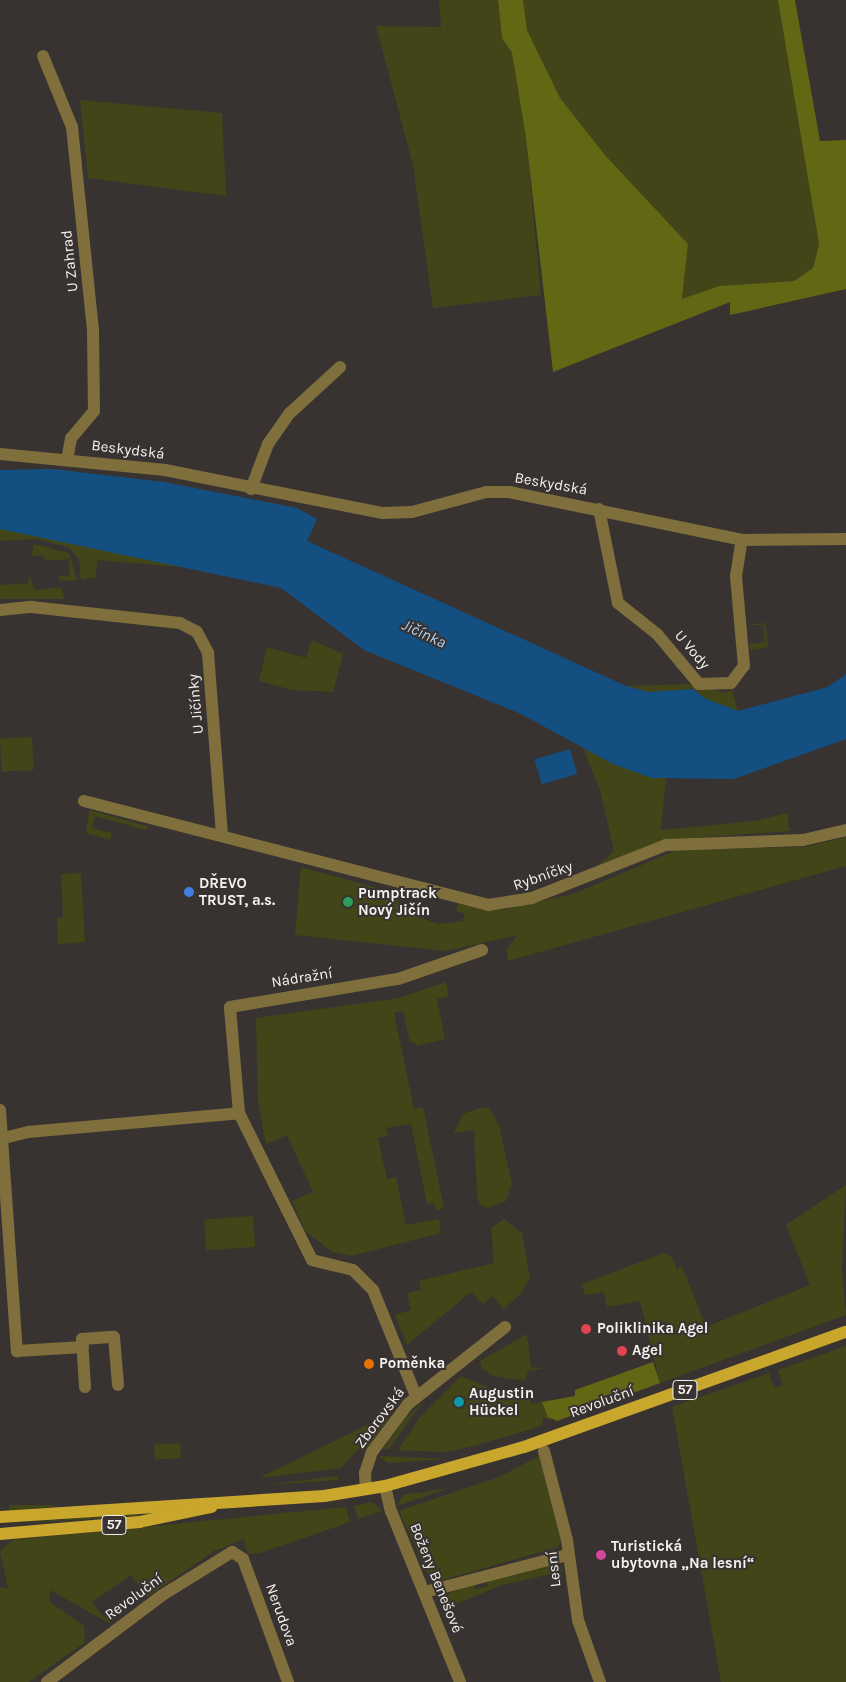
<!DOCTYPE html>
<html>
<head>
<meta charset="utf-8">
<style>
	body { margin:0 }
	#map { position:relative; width:846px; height:1682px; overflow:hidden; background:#383331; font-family:Karla,sans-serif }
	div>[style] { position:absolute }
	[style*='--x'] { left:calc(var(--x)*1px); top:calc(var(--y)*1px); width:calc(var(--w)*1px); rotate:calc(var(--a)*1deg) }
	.green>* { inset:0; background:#424517; transform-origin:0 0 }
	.forest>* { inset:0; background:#626713 }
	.water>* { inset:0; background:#134f81; transform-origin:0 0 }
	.minor>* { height:12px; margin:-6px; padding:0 6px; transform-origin:6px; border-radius:6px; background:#7f6f3c }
	.major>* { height:12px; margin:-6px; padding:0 6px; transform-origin:6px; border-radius:6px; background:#c9a72d }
	.dots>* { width:14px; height:14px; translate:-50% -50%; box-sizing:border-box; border:2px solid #383331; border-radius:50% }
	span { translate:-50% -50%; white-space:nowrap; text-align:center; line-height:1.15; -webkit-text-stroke:4px #383331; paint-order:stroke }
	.shield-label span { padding:1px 4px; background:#383331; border:1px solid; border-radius:4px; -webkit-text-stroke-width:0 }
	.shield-label { font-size:14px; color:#f5f2f0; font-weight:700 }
	.street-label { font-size:15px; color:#f5f2f0 }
	.poi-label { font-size:15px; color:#f5f2f0; font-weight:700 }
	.left { translate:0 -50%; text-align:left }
	.water-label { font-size:16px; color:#b3d1ef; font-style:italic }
</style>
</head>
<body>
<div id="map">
	<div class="green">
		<div style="clip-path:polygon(439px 0,498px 0,502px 38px,512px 53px,526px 138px,541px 295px,433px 308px,413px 165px,376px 26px,441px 27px)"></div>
		<div style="clip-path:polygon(523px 0,778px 0,819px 244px,813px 268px,794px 281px,719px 286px,682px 299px,688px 244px,605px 155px,560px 98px,527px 30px)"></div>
		<div style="clip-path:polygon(80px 100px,222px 113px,226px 196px,88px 178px)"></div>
		<div style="clip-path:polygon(0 529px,88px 546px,206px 569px,97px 560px,96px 577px,81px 580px,79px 559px,68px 547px,36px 539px,0 541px)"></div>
		<div style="clip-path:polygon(34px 544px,69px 553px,77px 580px,60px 581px,58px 575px,70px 577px,69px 559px,45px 561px,44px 555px,31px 556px)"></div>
		<div style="clip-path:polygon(28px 573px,35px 590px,61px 587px,65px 599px,0 599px,0 585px,29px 583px)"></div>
		<div style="clip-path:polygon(765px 623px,768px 647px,750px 650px,749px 644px,765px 642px,763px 625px,746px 625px)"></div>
		<div style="clip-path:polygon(312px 640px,343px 654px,333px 692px,292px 690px,259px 681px,267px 647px,306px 658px)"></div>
		<div style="clip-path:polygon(690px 684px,725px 693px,732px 690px,738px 711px,704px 698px,693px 689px,649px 692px,626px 686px)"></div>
		<div style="left:32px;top:737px;width:33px;height:32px;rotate:87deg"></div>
		<div style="clip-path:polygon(583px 748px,613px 764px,666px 778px,661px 830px,755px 821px,787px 813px,790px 831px,665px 840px,591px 872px,614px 851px,600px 790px)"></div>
		<div style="clip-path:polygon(89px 810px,93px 811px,150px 827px,145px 830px,95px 816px,92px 828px,112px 833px,110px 840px,86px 833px)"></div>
		<div style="clip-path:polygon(846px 837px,846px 866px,508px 961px,507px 949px,518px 935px,446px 951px,295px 935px,301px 867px,399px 894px,398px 910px,438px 924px,463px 921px,465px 914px,456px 911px,458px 904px,503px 910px,573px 894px,677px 850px,805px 847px)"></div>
		<div style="clip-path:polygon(81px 873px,85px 942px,58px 944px,57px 918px,63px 917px,61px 874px)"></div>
		<div style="clip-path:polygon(446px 982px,449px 996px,437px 999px,445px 1039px,416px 1046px,415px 1042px,410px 1043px,403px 1011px,394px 1013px,414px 1109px,423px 1107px,444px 1208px,436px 1210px,434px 1203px,427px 1204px,411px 1124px,386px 1128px,388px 1136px,378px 1138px,387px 1179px,396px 1177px,406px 1225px,439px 1219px,441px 1233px,351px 1256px,333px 1252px,306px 1232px,292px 1201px,313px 1192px,287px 1135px,266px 1144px,258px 1102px,256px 1018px,399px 998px)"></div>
		<div style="clip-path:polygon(483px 1107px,490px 1109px,499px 1125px,512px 1184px,506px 1201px,488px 1208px,480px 1205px,477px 1195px,474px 1130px,454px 1133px,463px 1114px)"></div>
		<div style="clip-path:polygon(846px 1185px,842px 1269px,846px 1315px,660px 1383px,640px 1301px,607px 1307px,604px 1292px,585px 1295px,582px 1284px,664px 1253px,672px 1257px,677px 1270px,682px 1266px,706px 1327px,810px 1285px,786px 1225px)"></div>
		<div style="left:253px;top:1216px;width:31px;height:49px;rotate:86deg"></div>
		<div style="clip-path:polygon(504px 1219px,522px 1233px,530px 1278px,522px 1292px,504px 1309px,492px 1296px,483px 1304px,471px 1292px,407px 1345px,395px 1315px,411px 1310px,407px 1293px,421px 1290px,419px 1281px,494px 1263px,491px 1228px)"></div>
		<div style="clip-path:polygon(527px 1334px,531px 1367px,544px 1368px,528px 1371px,525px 1381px,493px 1376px,482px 1368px,480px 1361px)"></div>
		<div style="clip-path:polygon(846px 1346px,846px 1682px,721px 1682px,672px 1407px,769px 1373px,774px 1388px,783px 1385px,778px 1370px)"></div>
		<div style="clip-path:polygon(461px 1376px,491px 1389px,527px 1394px,532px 1404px,542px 1402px,551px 1421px,543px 1417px,542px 1426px,470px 1447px,445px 1452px,398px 1450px,421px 1416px)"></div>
		<div style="clip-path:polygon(424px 1400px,389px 1449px,383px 1449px,403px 1421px)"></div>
		<div style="clip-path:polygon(392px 1413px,367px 1449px,361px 1446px,341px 1468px,259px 1478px)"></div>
		<div style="left:180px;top:1443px;width:15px;height:26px;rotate:86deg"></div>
		<div style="clip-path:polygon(379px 1456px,446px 1459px,388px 1463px)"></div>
		<div style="clip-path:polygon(539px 1456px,561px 1542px,558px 1547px,442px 1580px,430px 1578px,399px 1511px,499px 1477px)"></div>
		<div style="clip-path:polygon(337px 1476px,338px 1480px,266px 1485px)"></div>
		<div style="clip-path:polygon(449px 1488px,397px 1506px,403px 1495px)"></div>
		<div style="clip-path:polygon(372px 1502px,382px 1511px,358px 1519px,354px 1506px)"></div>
		<div style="clip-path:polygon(9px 1505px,54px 1505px,54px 1507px,9px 1511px)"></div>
		<div style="clip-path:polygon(346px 1507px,350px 1522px,260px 1553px,248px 1554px,244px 1539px,214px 1551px,147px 1597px,131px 1575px,92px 1602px,103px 1617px,108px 1614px,113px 1620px,109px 1623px,50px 1590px,50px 1602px,84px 1626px,85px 1642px,29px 1682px,0 1682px,0 1587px,8px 1589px,0 1551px,13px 1540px)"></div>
		<div style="clip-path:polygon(137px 1513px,138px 1516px,10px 1524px)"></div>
		<div style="clip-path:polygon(551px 1563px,564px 1571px,502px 1585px,446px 1608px,440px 1596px,474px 1584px,476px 1589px,488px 1586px,487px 1581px)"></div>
	</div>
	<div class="forest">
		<div style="clip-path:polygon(498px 0,523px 0,527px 30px,560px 98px,605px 155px,688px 244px,682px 299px,719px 286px,794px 281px,813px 268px,819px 244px,778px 0,795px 0,820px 141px,846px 140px,846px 289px,730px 315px,730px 302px,553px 372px,526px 138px,512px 53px,502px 38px)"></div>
		<div style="clip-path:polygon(653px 1362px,660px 1383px,557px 1421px,548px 1417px,542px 1402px,575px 1396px,575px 1390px)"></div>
	</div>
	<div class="water">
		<div style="clip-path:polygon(53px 469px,164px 482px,297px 508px,317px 519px,307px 541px,626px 686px,649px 692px,693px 689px,704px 698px,738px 711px,828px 687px,846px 674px,846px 739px,734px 779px,652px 778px,613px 764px,521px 714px,364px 650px,281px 588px,0 529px,0 470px)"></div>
		<div style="left:570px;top:749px;width:26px;height:37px;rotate:74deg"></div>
	</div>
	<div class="minor">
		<div style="--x:43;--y:56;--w:77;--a:67.8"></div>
		<div style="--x:72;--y:127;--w:205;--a:84.1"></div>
		<div style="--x:93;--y:331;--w:80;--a:89.3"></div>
		<div style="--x:94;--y:411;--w:35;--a:130"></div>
		<div style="--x:71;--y:438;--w:22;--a:100"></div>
		<div style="--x:0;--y:454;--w:166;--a:5.5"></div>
		<div style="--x:165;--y:470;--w:222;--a:11.2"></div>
		<div style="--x:383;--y:513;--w:29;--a:-2"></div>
		<div style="--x:412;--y:512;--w:77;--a:-15.1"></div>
		<div style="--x:486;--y:492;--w:23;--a:0"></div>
		<div style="--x:509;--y:492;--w:238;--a:11.6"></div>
		<div style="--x:742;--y:540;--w:104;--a:-0.6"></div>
		<div style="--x:251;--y:489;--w:48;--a:-69.3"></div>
		<div style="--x:268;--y:444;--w:38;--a:-55"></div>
		<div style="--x:290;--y:413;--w:68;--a:-42.6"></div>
		<div style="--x:599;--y:509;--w:96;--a:78.6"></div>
		<div style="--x:618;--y:603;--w:50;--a:38.5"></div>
		<div style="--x:657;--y:634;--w:65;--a:50"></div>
		<div style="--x:699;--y:684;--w:32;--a:-2"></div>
		<div style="--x:731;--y:683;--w:21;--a:-53"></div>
		<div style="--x:744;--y:666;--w:90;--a:-95.1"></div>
		<div style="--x:736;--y:576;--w:36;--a:-81"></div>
		<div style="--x:0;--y:610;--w:31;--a:-6"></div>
		<div style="--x:31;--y:607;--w:150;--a:6.1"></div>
		<div style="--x:180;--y:623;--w:19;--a:28"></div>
		<div style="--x:197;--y:632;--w:24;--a:62"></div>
		<div style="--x:208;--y:653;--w:181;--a:85.6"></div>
		<div style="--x:84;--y:801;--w:417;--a:14.4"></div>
		<div style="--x:488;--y:905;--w:45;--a:-9"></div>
		<div style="--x:532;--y:898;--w:144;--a:-21.6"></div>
		<div style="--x:666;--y:845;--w:137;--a:-2.1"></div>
		<div style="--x:803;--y:840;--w:44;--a:-13.1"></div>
		<div style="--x:0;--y:1110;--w:242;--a:86"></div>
		<div style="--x:17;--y:1351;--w:66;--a:-3.5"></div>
		<div style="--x:0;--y:1139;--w:29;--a:-14"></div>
		<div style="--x:28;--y:1132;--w:212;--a:-5.1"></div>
		<div style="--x:85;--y:1387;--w:48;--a:-93.6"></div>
		<div style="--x:82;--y:1339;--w:32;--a:-4"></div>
		<div style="--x:114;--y:1337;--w:48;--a:85.2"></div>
		<div style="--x:416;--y:1396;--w:114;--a:-112.1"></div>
		<div style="--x:373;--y:1290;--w:28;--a:-135"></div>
		<div style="--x:353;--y:1270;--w:42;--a:-166.3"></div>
		<div style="--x:312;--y:1260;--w:164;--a:-116.4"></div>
		<div style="--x:239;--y:1113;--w:106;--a:-94.9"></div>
		<div style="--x:230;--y:1007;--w:170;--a:-9.5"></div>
		<div style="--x:398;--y:979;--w:89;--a:-19"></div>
		<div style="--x:544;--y:1451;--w:92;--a:75.5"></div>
		<div style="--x:567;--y:1540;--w:81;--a:82.2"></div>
		<div style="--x:578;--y:1620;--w:66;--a:70.5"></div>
		<div style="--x:385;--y:1486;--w:26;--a:77"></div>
		<div style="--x:391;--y:1511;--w:184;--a:68"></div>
		<div style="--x:366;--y:1489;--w:16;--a:-94"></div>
		<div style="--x:365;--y:1473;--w:22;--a:-72"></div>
		<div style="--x:372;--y:1452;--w:60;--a:-53.1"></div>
		<div style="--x:408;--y:1404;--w:124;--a:-38.4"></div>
		<div style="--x:425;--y:1592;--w:147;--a:-14.6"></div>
		<div style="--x:47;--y:1682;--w:143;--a:-37"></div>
		<div style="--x:161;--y:1596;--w:84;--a:-31.8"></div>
		<div style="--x:232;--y:1552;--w:13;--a:32"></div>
		<div style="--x:243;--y:1559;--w:131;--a:69.9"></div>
	</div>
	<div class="major">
		<div style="--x:0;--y:1517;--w:325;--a:-3.7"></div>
		<div style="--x:324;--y:1496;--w:62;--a:-9.3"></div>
		<div style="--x:385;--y:1486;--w:144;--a:-15.7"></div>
		<div style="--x:524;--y:1447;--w:342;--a:-19.7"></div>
		<div style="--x:0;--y:1534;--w:140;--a:-4.9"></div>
		<div style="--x:139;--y:1522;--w:74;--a:-11.8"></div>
	</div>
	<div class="dots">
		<div style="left:189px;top:892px;background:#3f7fe0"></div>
		<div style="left:348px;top:902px;background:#2e9e5b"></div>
		<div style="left:586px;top:1329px;background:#e0444e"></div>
		<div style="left:622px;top:1351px;background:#e0444e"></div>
		<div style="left:369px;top:1364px;background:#e8710a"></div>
		<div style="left:459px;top:1402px;background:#0f9aa8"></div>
		<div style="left:601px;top:1555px;background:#d1479c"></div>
	</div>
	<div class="shield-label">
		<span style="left:685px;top:1390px">57</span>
		<span style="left:114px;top:1525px">57</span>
	</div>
	<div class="street-label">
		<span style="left:70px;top:261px;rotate:-96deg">U Zahrad</span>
		<span style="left:128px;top:450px;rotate:7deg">Beskydská</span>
		<span style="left:551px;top:484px;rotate:10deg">Beskydská</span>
		<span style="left:692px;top:650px;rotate:50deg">U Vody</span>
		<span style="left:196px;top:704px;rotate:-95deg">U Jičínky</span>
		<span style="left:543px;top:876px;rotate:-19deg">Rybníčky</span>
		<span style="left:302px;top:978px;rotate:-9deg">Nádražní</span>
		<span style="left:602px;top:1402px;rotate:-20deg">Revoluční</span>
		<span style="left:380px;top:1418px;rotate:-53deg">Zborovská</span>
		<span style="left:554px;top:1569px;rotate:-97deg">Lesní</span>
		<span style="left:436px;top:1578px;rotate:68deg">Boženy Benešové</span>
		<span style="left:134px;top:1597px;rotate:-36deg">Revoluční</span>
		<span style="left:281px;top:1615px;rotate:70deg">Nerudova</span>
	</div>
	<div class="poi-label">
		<span class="left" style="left:199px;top:892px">DŘEVO<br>TRUST, a.s.</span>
		<span class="left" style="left:358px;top:902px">Pumptrack<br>Nový Jičín</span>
		<span class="left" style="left:597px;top:1329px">Poliklinika Agel</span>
		<span class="left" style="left:632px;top:1351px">Agel</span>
		<span class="left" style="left:379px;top:1364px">Poměnka</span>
		<span class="left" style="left:469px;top:1402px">Augustin<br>Hückel</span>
		<span class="left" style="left:611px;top:1555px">Turistická<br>ubytovna „Na lesní“</span>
	</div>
	<div class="water-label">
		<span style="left:424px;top:634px;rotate:25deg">Jičínka</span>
	</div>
</div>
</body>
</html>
